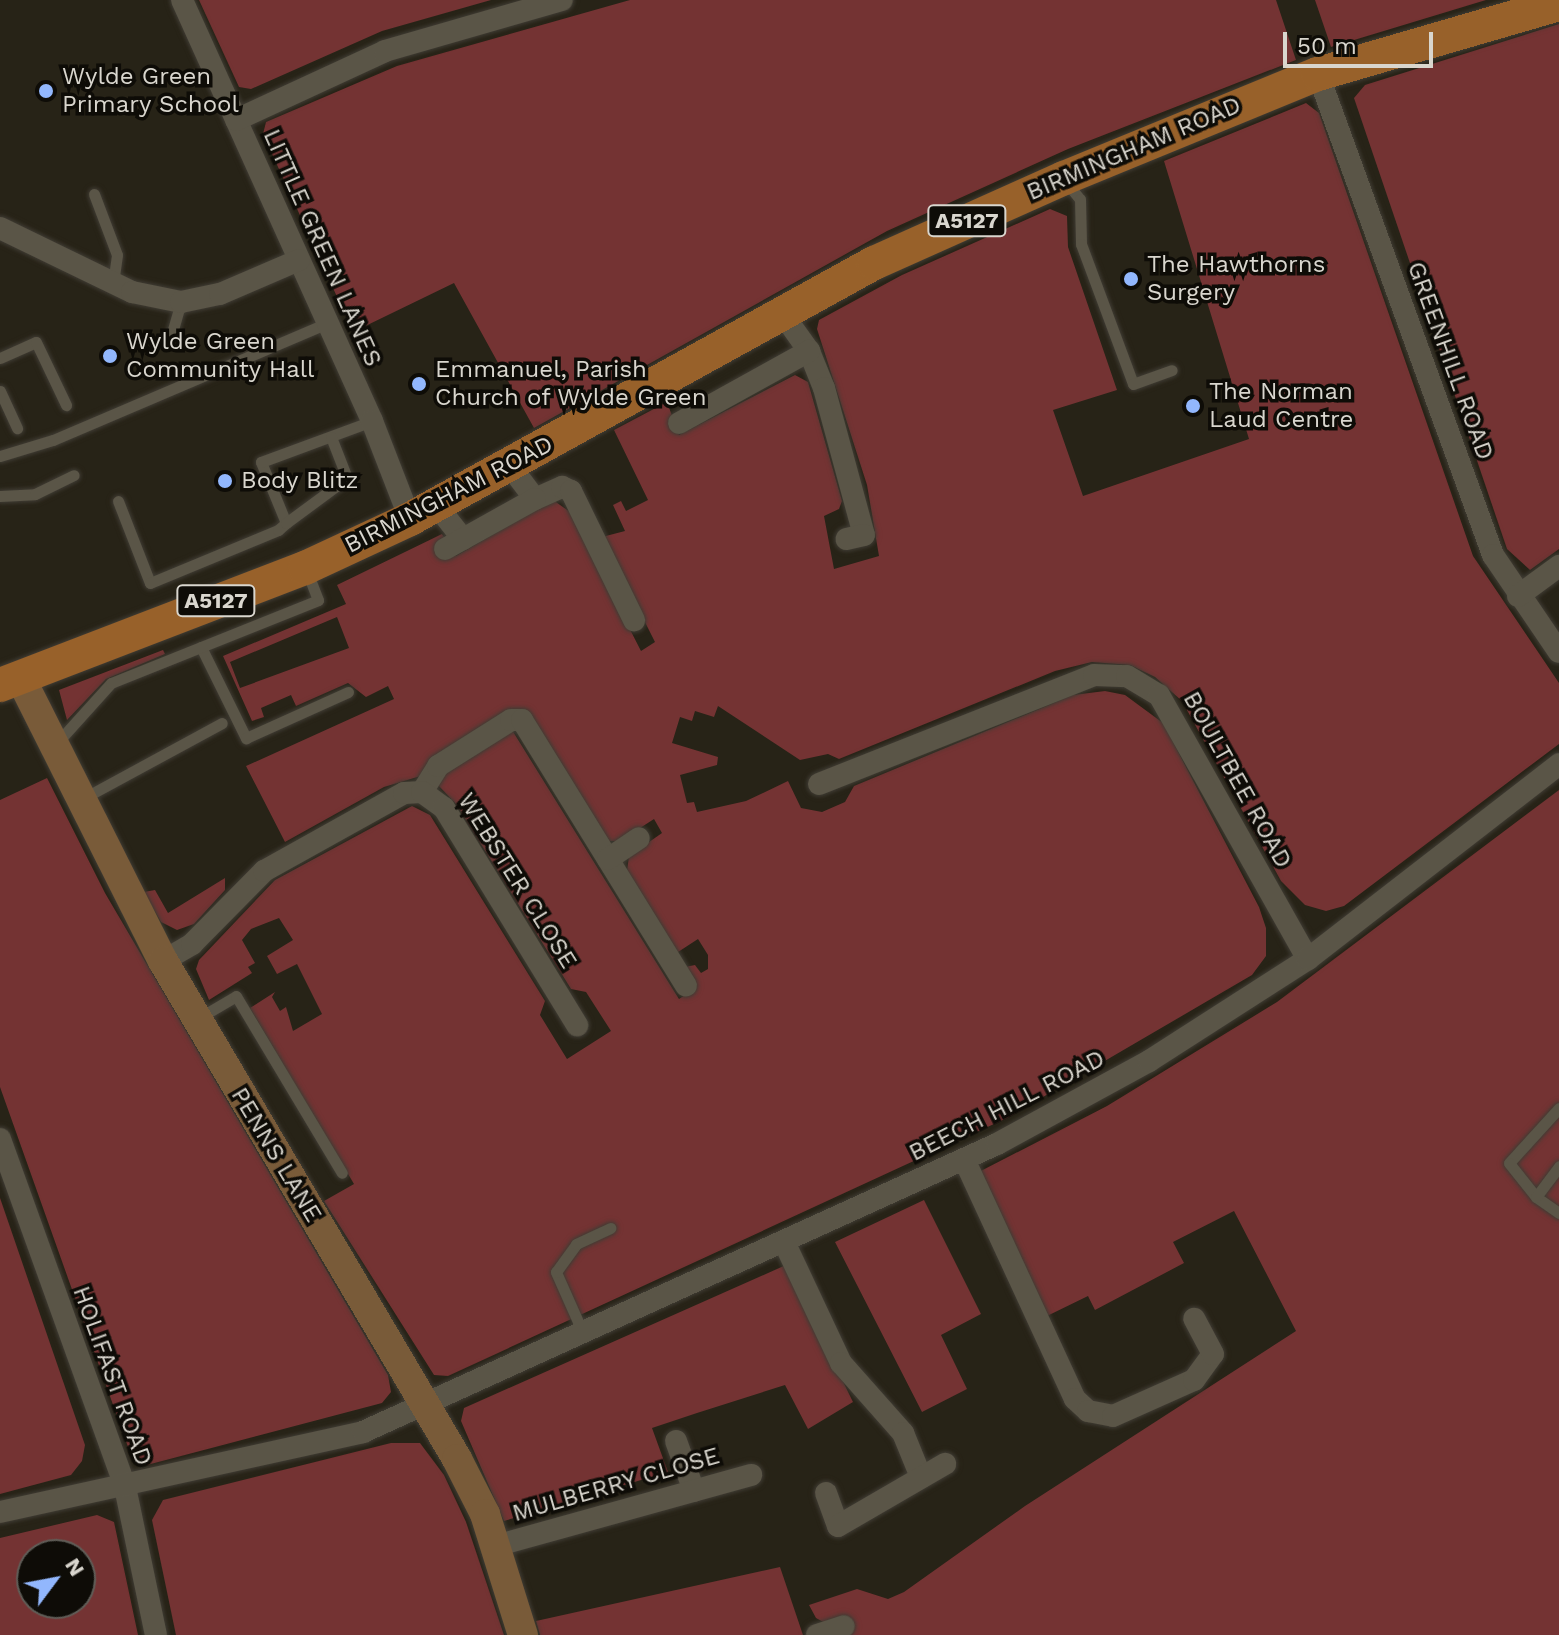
<!DOCTYPE html>
<html>
<head>
<meta charset="utf-8">
<style>
	body { margin:0 }
	#map { position:relative; width:1559px; height:1635px; overflow:hidden; background:#272317; font-family:"Work Sans",sans-serif }
	div>[style] { position:absolute }
	[style*='--x'] { left:calc(var(--x)*1px); top:calc(var(--y)*1px); width:calc(var(--w)*1px); rotate:calc(var(--a)*1deg) }
	.green>* { inset:0; background:#743333 }
	.roads { filter:drop-shadow(0 0 2px #403c34) drop-shadow(0 0 2px #403c34) }
	.service>* { height:11px; margin:-5.5px; padding:0 5.5px; transform-origin:5.5px; border-radius:5.5px; background:#5a5547 }
	.minor>* { height:22px; margin:-11px; padding:0 11px; transform-origin:11px; border-radius:11px; background:#5a5547 }
	.secondary>* { height:30px; margin:-15px; padding:0 15px; transform-origin:15px; border-radius:15px; background:#795b39 }
	.primary>* { height:34px; margin:-17px; padding:0 17px; transform-origin:17px; border-radius:17px; background:#98612a }
	.dots>* { width:22px; height:22px; translate:-50% -50%; box-sizing:border-box; border:4px solid #0e0c07; border-radius:50% }
	span { translate:-50% -50%; white-space:nowrap; text-align:center; line-height:1.15; -webkit-text-stroke:7px #0e0c07; paint-order:stroke }
	.shield-label span { padding:2px 6px; background:#0e0c07; border:2px solid; border-radius:6px; -webkit-text-stroke-width:0 }
	.shield-label { font-size:22px; color:#d9d6ce; font-weight:700 }
	.poi-label { font-size:24px; color:#d9d6ce }
	.left { translate:0 -50%; text-align:left }
	.street-label { font-size:24px; color:#d9d6ce }
	.north { position:absolute; left:16px; top:1539px; width:80px; height:80px; box-sizing:border-box; background:#0e0c07; border:2px solid #5f5d57; border-radius:50%; rotate:58deg; font-size:22px; font-weight:700; line-height:32px; text-align:center; color:#d9d6ce }
	.north::after { content:''; display:block; margin:auto; width:28px; height:36px; background:#92b7fd; clip-path:polygon(50% 0,100% 100%,50% 72%,0 100%) }
	.scale { position:absolute; left:1283px; top:32px; width:150px; height:36px; box-sizing:border-box; border:4px solid #d9d6ce; border-top:0; padding-left:10px; font-size:24px; line-height:28px; white-space:nowrap; color:#d9d6ce; -webkit-text-stroke:6px #0e0c07; paint-order:stroke }
</style>
</head>
<body>
<div id="map">
	<div class="green">
		<div style="clip-path:polygon(199px 0,491px 0,382px 31px,251px 89px,239px 87px)"></div>
		<div style="clip-path:polygon(630px 0,1276px 0,1296px 60px,1068px 149px,887px 231px,534px 428px,454px 283px,353px 332px,263px 134px,266px 122px,397px 66px)"></div>
		<div style="clip-path:polygon(1315px 0,1486px 0,1331px 47px)"></div>
		<div style="clip-path:polygon(1559px 24px,1559px 549px,1530px 570px,1507px 549px,1354px 98px,1365px 85px)"></div>
		<div style="clip-path:polygon(evenodd,1306px 103px,1319px 113px,1473px 556px,1559px 683px,1559px 744px,1344px 906px,1326px 911px,1305px 905px,1281px 881px,1182px 701px,1155px 677px,1130px 665px,1092px 662px,1055px 671px,839px 759px,828px 754px,800px 760px,718px 706px,714px 717px,695px 711px,692px 721px,680px 717px,672px 743px,718px 757px,717px 765px,680px 775px,687px 803px,694px 802px,697px 812px,746px 801px,788px 781px,801px 808px,822px 812px,845px 802px,854px 786px,1073px 695px,1105px 691px,1125px 695px,1163px 723px,1259px 907px,1266px 928px,1266px 956px,1252px 975px,1007px 1118px,448px 1376px,434px 1375px,324px 1201px,354px 1184px,250px 1008px,275px 992px,272px 997px,280px 1011px,286px 1007px,293px 1031px,322px 1014px,297px 964px,277px 974px,267px 956px,293px 940px,279px 918px,251px 929px,242px 940px,255px 963px,248px 967px,252px 973px,209px 1000px,196px 969px,199px 960px,275px 880px,412px 806px,430px 815px,545px 1001px,540px 1015px,567px 1059px,611px 1031px,586px 992px,571px 989px,456px 804px,438px 785px,445px 768px,512px 730px,679px 999px,694px 989px,685px 967px,695px 965px,701px 973px,708px 969px,708px 955px,698px 939px,675px 954px,627px 871px,629px 856px,662px 833px,654px 819px,620px 841px,607px 841px,532px 718px,424px 775px,384px 787px,285px 842px,246px 766px,394px 699px,388px 686px,366px 697px,348px 683px,296px 706px,291px 695px,261px 708px,264px 717px,252px 721px,223px 656px,346px 604px,337px 585px,442px 534px,456px 556px,553px 500px,570px 512px,641px 651px,655px 642px,602px 537px,625px 531px,613px 505px,621px 501px,626px 511px,648px 500px,614px 430px,667px 402px,679px 435px,795px 375px,808px 382px,842px 501px,839px 509px,824px 516px,834px 569px,879px 556px,867px 485px,817px 329px,819px 320px,902px 275px,1050px 209px,1067px 216px,1068px 247px,1117px 390px,1053px 410px,1083px 496px,1249px 439px,1164px 161px,1306px 103px,337px 617px,349px 648px,240px 688px,230px 662px,337px 617px)"></div>
		<div style="clip-path:polygon(163px 650px,165px 654px,106px 679px,67px 720px,59px 690px)"></div>
		<div style="clip-path:polygon(47px 778px,105px 893px,388px 1375px,391px 1392px,382px 1403px,147px 1465px,133px 1461px,0 1087px,0 800px)"></div>
		<div style="clip-path:polygon(1559px 790px,1559px 1635px,847px 1635px,816px 1618px,809px 1605px,857px 1589px,888px 1599px,904px 1592px,1025px 1506px,1296px 1331px,1234px 1211px,1173px 1242px,1184px 1263px,1095px 1310px,1088px 1296px,1047px 1316px,975px 1174px,1107px 1106px,1277px 1002px)"></div>
		<div style="clip-path:polygon(225px 878px,225px 890px,194px 924px,177px 930px,161px 922px,144px 892px,155px 890px,168px 913px)"></div>
		<div style="clip-path:polygon(0 1198px,85px 1445px,82px 1461px,71px 1475px,0 1494px)"></div>
		<div style="clip-path:polygon(924px 1200px,981px 1314px,941px 1335px,967px 1389px,922px 1412px,835px 1242px)"></div>
		<div style="clip-path:polygon(786px 1265px,853px 1402px,808px 1429px,785px 1385px,697px 1413px,652px 1428px,668px 1472px,504px 1521px,461px 1421px,464px 1408px)"></div>
		<div style="clip-path:polygon(391px 1443px,420px 1443px,444px 1475px,466px 1522px,504px 1635px,176px 1635px,152px 1520px,163px 1500px)"></div>
		<div style="clip-path:polygon(evenodd,97px 1515px,114px 1522px,138px 1635px,0 1635px,0 1538px,97px 1515px,80px 1555px,80px 1603px,32px 1603px,32px 1555px,80px 1555px)"></div>
		<div style="clip-path:polygon(780px 1567px,803px 1635px,540px 1635px,536px 1621px)"></div>
	</div>
	<div class="roads">
		<div class="service">
			<div style="--x:1066;--y:182;--w:22;--a:51"></div>
			<div style="--x:1080;--y:199;--w:45;--a:88.7"></div>
			<div style="--x:1081;--y:244;--w:149;--a:69.6"></div>
			<div style="--x:1133;--y:384;--w:41;--a:-19.7"></div>
			<div style="--x:94;--y:194;--w:65;--a:69.3"></div>
			<div style="--x:117;--y:255;--w:28;--a:98"></div>
			<div style="--x:172;--y:333;--w:32;--a:-74"></div>
			<div style="--x:0;--y:358;--w:39;--a:-24"></div>
			<div style="--x:36;--y:342;--w:70;--a:64.5"></div>
			<div style="--x:0;--y:391;--w:41;--a:65.3"></div>
			<div style="--x:0;--y:456;--w:55;--a:-16.8"></div>
			<div style="--x:53;--y:440;--w:298;--a:-23.1"></div>
			<div style="--x:0;--y:496;--w:35;--a:-3"></div>
			<div style="--x:35;--y:494;--w:43;--a:-26"></div>
			<div style="--x:118;--y:501;--w:88;--a:68.7"></div>
			<div style="--x:150;--y:583;--w:139;--a:-22.5"></div>
			<div style="--x:278;--y:530;--w:11;--a:-41"></div>
			<div style="--x:286;--y:523;--w:66;--a:-112.3"></div>
			<div style="--x:261;--y:462;--w:118;--a:-20.3"></div>
			<div style="--x:286;--y:523;--w:76;--a:-36.4"></div>
			<div style="--x:347;--y:478;--w:44;--a:-111.3"></div>
			<div style="--x:201;--y:647;--w:102;--a:63.7"></div>
			<div style="--x:246;--y:738;--w:112;--a:-24.3"></div>
			<div style="--x:56;--y:744;--w:82;--a:-48"></div>
			<div style="--x:111;--y:683;--w:223;--a:-21.8"></div>
			<div style="--x:318;--y:600;--w:30;--a:-111"></div>
			<div style="--x:82;--y:799;--w:159;--a:-28.5"></div>
			<div style="--x:197;--y:1019;--w:45;--a:-30.5"></div>
			<div style="--x:236;--y:996;--w:206;--a:59.1"></div>
			<div style="--x:1559;--y:1108;--w:74;--a:132.3"></div>
			<div style="--x:1509;--y:1163;--w:43;--a:51.5"></div>
			<div style="--x:1536;--y:1197;--w:28;--a:35"></div>
			<div style="--x:1536;--y:1197;--w:39;--a:-53"></div>
			<div style="--x:583;--y:1333;--w:67;--a:-113.9"></div>
			<div style="--x:556;--y:1272;--w:34;--a:-54"></div>
			<div style="--x:576;--y:1244;--w:38;--a:-25"></div>
		</div>
		<div class="minor">
			<div style="--x:182;--y:0;--w:462;--a:65.7"></div>
			<div style="--x:372;--y:421;--w:105;--a:68.8"></div>
			<div style="--x:1318;--y:74;--w:512;--a:70.01"></div>
			<div style="--x:1493;--y:555;--w:117;--a:55.8"></div>
			<div style="--x:236;--y:120;--w:164;--a:-24.8"></div>
			<div style="--x:385;--y:51;--w:184;--a:-16.1"></div>
			<div style="--x:0;--y:228;--w:147;--a:25.9"></div>
			<div style="--x:132;--y:292;--w:50;--a:11.5"></div>
			<div style="--x:181;--y:302;--w:40;--a:-12"></div>
			<div style="--x:220;--y:294;--w:86;--a:-23.3"></div>
			<div style="--x:782;--y:313;--w:47;--a:54.6"></div>
			<div style="--x:809;--y:351;--w:40;--a:68"></div>
			<div style="--x:824;--y:388;--w:152;--a:74.8"></div>
			<div style="--x:864;--y:535;--w:18;--a:167"></div>
			<div style="--x:679;--y:423;--w:149;--a:-29"></div>
			<div style="--x:510;--y:466;--w:41;--a:52.9"></div>
			<div style="--x:535;--y:499;--w:30;--a:-24"></div>
			<div style="--x:562;--y:487;--w:10;--a:24"></div>
			<div style="--x:571;--y:491;--w:144;--a:64"></div>
			<div style="--x:437;--y:506;--w:42;--a:51.8"></div>
			<div style="--x:445;--y:549;--w:103;--a:-29.1"></div>
			<div style="--x:1518;--y:596;--w:51;--a:-36.2"></div>
			<div style="--x:819;--y:784;--w:296;--a:-21.6"></div>
			<div style="--x:1094;--y:675;--w:33;--a:2"></div>
			<div style="--x:1127;--y:676;--w:37;--a:31"></div>
			<div style="--x:1159;--y:695;--w:303;--a:60.6"></div>
			<div style="--x:422;--y:792;--w:31;--a:-58"></div>
			<div style="--x:438;--y:766;--w:86;--a:-32.2"></div>
			<div style="--x:511;--y:720;--w:11;--a:0"></div>
			<div style="--x:522;--y:720;--w:312;--a:58.3"></div>
			<div style="--x:608;--y:859;--w:37;--a:-34"></div>
			<div style="--x:163;--y:961;--w:34;--a:-30"></div>
			<div style="--x:192;--y:944;--w:103;--a:-45.4"></div>
			<div style="--x:264;--y:871;--w:160;--a:-29.1"></div>
			<div style="--x:404;--y:793;--w:18;--a:-3"></div>
			<div style="--x:422;--y:792;--w:27;--a:36"></div>
			<div style="--x:444;--y:808;--w:255;--a:58.5"></div>
			<div style="--x:0;--y:1139;--w:370;--a:70.2"></div>
			<div style="--x:125;--y:1487;--w:151;--a:78.2"></div>
			<div style="--x:964;--y:1159;--w:264;--a:65.2"></div>
			<div style="--x:1075;--y:1399;--w:18;--a:43"></div>
			<div style="--x:1088;--y:1411;--w:25;--a:11"></div>
			<div style="--x:1113;--y:1416;--w:89;--a:-24"></div>
			<div style="--x:1194;--y:1380;--w:32;--a:-54"></div>
			<div style="--x:1213;--y:1354;--w:40;--a:-118"></div>
			<div style="--x:785;--y:1244;--w:132;--a:64.8"></div>
			<div style="--x:841;--y:1363;--w:94;--a:48.5"></div>
			<div style="--x:903;--y:1433;--w:48;--a:67.8"></div>
			<div style="--x:676;--y:1441;--w:53;--a:70.2"></div>
			<div style="--x:826;--y:1493;--w:35;--a:70"></div>
			<div style="--x:838;--y:1526;--w:124;--a:-30.1"></div>
			<div style="--x:0;--y:1512;--w:372;--a:-12.4"></div>
			<div style="--x:363;--y:1432;--w:696;--a:-24.43"></div>
			<div style="--x:997;--y:1144;--w:173;--a:-28.6"></div>
			<div style="--x:1149;--y:1061;--w:189;--a:-32.7"></div>
			<div style="--x:1308;--y:959;--w:318;--a:-37.8"></div>
			<div style="--x:495;--y:1546;--w:266;--a:-15.5"></div>
			<div style="--x:817;--y:1635;--w:28;--a:-18"></div>
		</div>
		<div class="secondary">
			<div style="--x:20;--y:677;--w:318;--a:63.3"></div>
			<div style="--x:163;--y:961;--w:578;--a:59.44"></div>
			<div style="--x:457;--y:1459;--w:62;--a:63"></div>
			<div style="--x:485;--y:1514;--w:127;--a:72.6"></div>
		</div>
		<div class="primary">
			<div style="--x:0;--y:685;--w:327;--a:-21"></div>
			<div style="--x:305;--y:568;--w:116;--a:-25"></div>
			<div style="--x:410;--y:519;--w:530;--a:-28.89"></div>
			<div style="--x:874;--y:263;--w:208;--a:-24.1"></div>
			<div style="--x:1064;--y:178;--w:274;--a:-22.3"></div>
			<div style="--x:1318;--y:74;--w:251;--a:-16.2"></div>
		</div>
	</div>
	<div class="dots">
		<div style="left:46px;top:91px;background:#92b7fd"></div>
		<div style="left:1131px;top:279px;background:#92b7fd"></div>
		<div style="left:110px;top:356px;background:#92b7fd"></div>
		<div style="left:419px;top:384px;background:#92b7fd"></div>
		<div style="left:1193px;top:406px;background:#92b7fd"></div>
		<div style="left:225px;top:481px;background:#92b7fd"></div>
	</div>
	<div class="shield-label">
		<span style="left:967px;top:221px">A5127</span>
		<span style="left:216px;top:601px">A5127</span>
	</div>
	<div class="poi-label">
		<span class="left" style="left:62px;top:91px">Wylde Green<br>Primary School</span>
		<span class="left" style="left:1147px;top:279px">The Hawthorns<br>Surgery</span>
		<span class="left" style="left:126px;top:356px">Wylde Green<br>Community Hall</span>
		<span class="left" style="left:435px;top:384px">Emmanuel, Parish<br>Church of Wylde Green</span>
		<span class="left" style="left:1209px;top:406px">The Norman<br>Laud Centre</span>
		<span class="left" style="left:241px;top:481px">Body Blitz</span>
	</div>
	<div class="street-label">
		<span style="left:1134px;top:149px;rotate:-23deg">BIRMINGHAM ROAD</span>
		<span style="left:322px;top:248px;rotate:66deg">LITTLE GREEN LANES</span>
		<span style="left:1450px;top:361px;rotate:70deg">GREENHILL ROAD</span>
		<span style="left:449px;top:495px;rotate:-27deg">BIRMINGHAM ROAD</span>
		<span style="left:1237px;top:780px;rotate:61deg">BOULTBEE ROAD</span>
		<span style="left:517px;top:881px;rotate:58deg">WEBSTER CLOSE</span>
		<span style="left:1007px;top:1106px;rotate:-27deg">BEECH HILL ROAD</span>
		<span style="left:276px;top:1155px;rotate:59deg">PENNS LANE</span>
		<span style="left:112px;top:1376px;rotate:70deg">HOLIFAST ROAD</span>
		<span style="left:616px;top:1485px;rotate:-16deg">MULBERRY CLOSE</span>
	</div>
	<div class="north">N</div>
	<div class="scale">50 m</div>
</div>
</body>
</html>
